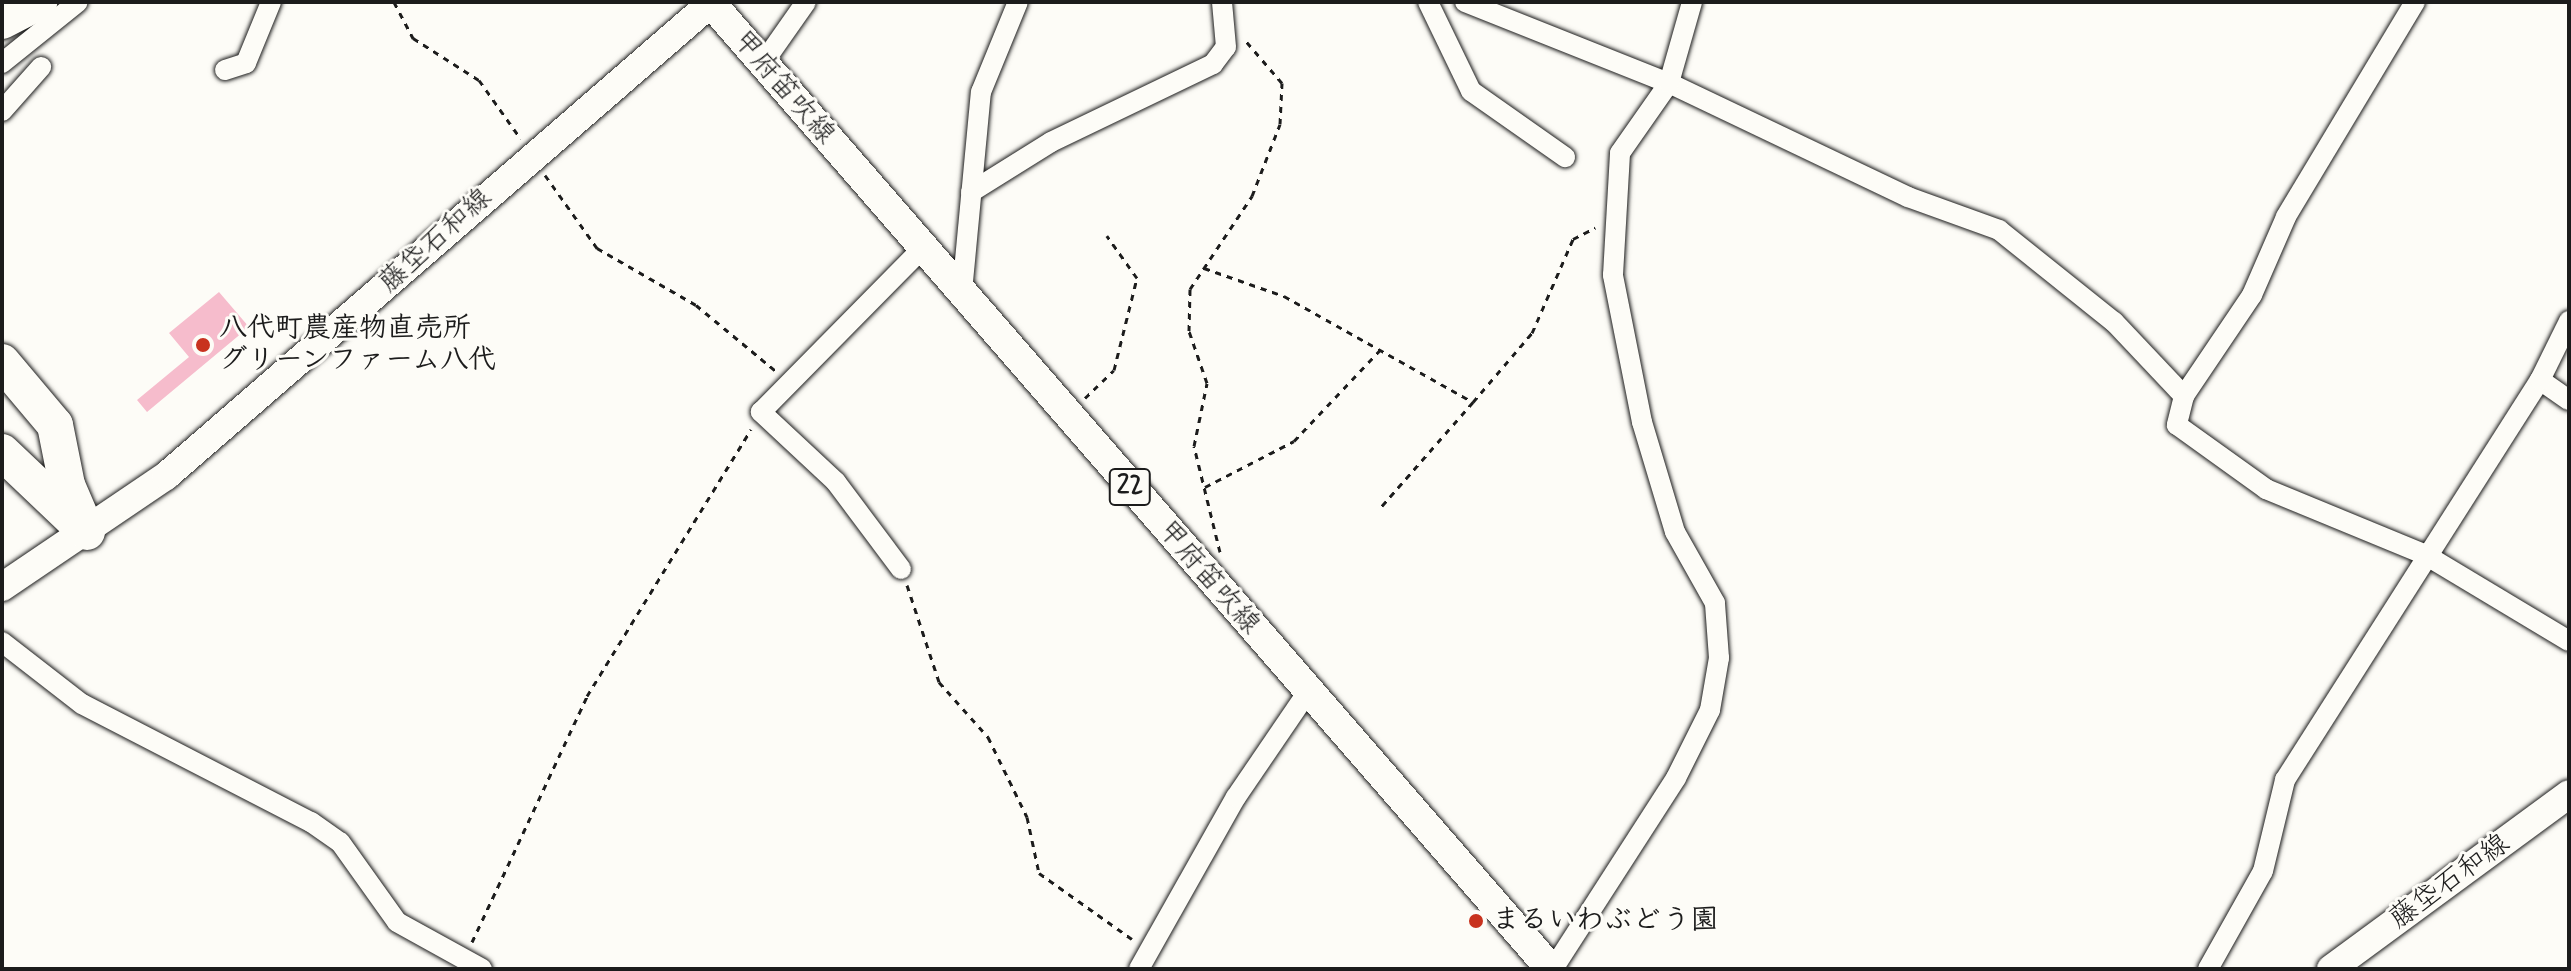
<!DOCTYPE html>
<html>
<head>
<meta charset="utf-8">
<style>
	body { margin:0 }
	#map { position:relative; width:2571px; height:971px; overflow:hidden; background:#fdfcf7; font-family:Mynerve,"Klee One",sans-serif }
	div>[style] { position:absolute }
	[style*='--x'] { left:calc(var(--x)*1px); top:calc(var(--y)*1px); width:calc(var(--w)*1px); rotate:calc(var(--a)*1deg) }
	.building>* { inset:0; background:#f6bccc }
	.path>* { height:3px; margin-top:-1.5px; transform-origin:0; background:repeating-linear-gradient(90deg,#1c1c1c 0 6px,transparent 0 12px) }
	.roads { filter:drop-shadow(0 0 2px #1c1c1c) drop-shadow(0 0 2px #1c1c1c) }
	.minor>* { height:20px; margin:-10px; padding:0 10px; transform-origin:10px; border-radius:10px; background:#fdfcf7 }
	.secondary>* { height:28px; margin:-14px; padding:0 14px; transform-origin:14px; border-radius:14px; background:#fdfcf7 }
	.primary>* { height:30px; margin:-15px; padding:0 15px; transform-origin:15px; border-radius:15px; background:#fdfcf7 }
	.motorway>* { height:36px; margin:-18px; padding:0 18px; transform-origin:18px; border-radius:18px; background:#fdfcf7 }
	.dots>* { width:22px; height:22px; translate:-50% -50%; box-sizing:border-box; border:4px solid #fdfcf7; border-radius:50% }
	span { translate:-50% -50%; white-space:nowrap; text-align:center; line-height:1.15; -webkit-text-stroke:6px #fdfcf7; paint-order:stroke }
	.shield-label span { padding:2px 6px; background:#fdfcf7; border:2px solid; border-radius:6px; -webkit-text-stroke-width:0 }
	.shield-label { font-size:26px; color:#1c1c1c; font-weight:700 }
	.street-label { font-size:28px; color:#1c1c1c }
	.poi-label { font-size:28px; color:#1c1c1c; font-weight:700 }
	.left { translate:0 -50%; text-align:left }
	.frame { position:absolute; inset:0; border:4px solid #1c1c1c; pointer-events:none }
</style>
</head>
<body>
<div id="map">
	<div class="building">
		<div style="clip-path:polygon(219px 292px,249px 327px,147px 412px,137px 400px,189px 357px,169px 333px)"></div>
	</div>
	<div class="path">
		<div style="--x:394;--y:2;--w:41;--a:62.2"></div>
		<div style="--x:413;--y:38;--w:78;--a:32.5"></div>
		<div style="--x:479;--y:80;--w:72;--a:54.6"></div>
		<div style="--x:545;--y:175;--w:90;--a:54.5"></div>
		<div style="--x:597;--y:248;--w:114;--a:29.9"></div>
		<div style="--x:696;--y:305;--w:105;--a:39.6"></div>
		<div style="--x:1204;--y:268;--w:85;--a:19.3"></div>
		<div style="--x:1284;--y:296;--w:217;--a:29.3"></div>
		<div style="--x:1473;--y:402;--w:140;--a:131.2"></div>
		<div style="--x:1085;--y:398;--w:40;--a:-44"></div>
		<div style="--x:1114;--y:370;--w:95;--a:-76"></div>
		<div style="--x:1137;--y:278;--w:52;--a:-125.5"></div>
		<div style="--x:1473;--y:402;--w:91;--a:-49.5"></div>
		<div style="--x:1532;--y:333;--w:103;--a:-66.4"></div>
		<div style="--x:1573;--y:239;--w:25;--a:-27"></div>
		<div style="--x:1205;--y:487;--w:100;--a:-27.3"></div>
		<div style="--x:1294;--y:441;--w:128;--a:-46.6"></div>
		<div style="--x:1220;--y:552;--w:109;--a:-103.8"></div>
		<div style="--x:1194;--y:446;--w:64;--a:-78.3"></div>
		<div style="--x:1207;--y:383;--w:55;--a:-109.1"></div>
		<div style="--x:1189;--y:331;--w:42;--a:-88.6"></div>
		<div style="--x:1190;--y:289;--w:112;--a:-56.3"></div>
		<div style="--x:1252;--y:196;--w:77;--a:-68.7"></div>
		<div style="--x:1280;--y:124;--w:41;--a:-87.2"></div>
		<div style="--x:1282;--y:83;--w:57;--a:-130.7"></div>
		<div style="--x:907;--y:585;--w:102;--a:71.7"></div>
		<div style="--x:939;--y:682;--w:74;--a:48.3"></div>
		<div style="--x:988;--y:737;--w:89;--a:64"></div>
		<div style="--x:1027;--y:817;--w:57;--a:77.9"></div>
		<div style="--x:1039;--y:873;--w:114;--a:35.4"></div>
		<div style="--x:472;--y:942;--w:272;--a:-64.9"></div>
		<div style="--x:587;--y:696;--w:313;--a:-58.4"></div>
	</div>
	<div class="roads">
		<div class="minor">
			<div style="--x:1428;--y:2;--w:99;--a:64.2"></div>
			<div style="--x:1471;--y:91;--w:115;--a:35.1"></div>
			<div style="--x:1465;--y:2;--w:219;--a:21.7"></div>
			<div style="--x:1669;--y:83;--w:265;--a:25.5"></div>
			<div style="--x:1908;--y:197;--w:97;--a:19.9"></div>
			<div style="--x:1999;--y:230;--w:147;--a:38.7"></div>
			<div style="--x:2114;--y:322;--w:102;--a:46.6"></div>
			<div style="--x:2415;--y:2;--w:251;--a:121"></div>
			<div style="--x:2286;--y:217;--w:85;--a:113.6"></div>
			<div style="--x:2252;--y:295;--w:122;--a:124"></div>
			<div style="--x:2184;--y:396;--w:30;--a:104"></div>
			<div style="--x:2177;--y:425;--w:110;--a:35.7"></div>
			<div style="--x:2266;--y:489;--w:171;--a:22.4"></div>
			<div style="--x:2424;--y:554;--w:169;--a:31"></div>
			<div style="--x:2;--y:63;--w:97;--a:-38.8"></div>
			<div style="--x:761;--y:66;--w:78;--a:-54.9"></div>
			<div style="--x:225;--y:70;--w:22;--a:-18"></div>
			<div style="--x:246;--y:63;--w:66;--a:-67.7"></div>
			<div style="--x:2;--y:111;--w:59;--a:-48.4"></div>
			<div style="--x:971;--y:192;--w:94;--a:-32"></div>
			<div style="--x:1051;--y:142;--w:180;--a:-25.7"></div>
			<div style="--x:1213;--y:64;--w:21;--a:-53"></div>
			<div style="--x:1226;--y:47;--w:45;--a:-95.1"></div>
			<div style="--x:962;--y:292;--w:201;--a:-84.6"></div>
			<div style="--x:981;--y:92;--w:97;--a:-67.7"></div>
			<div style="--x:2540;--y:380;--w:35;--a:35"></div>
			<div style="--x:901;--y:569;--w:109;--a:-126.8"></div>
			<div style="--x:836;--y:482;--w:103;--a:-137"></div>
			<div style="--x:761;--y:412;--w:231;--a:-45.4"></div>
			<div style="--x:2;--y:642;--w:101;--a:37.8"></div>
			<div style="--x:82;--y:704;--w:258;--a:27.3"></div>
			<div style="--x:311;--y:822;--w:35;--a:35"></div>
			<div style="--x:340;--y:842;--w:98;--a:54.5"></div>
			<div style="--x:397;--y:922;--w:97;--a:28.9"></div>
			<div style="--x:1139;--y:969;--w:197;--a:-60.6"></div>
			<div style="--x:1236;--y:797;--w:126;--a:-55.7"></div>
			<div style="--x:1553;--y:969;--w:227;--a:-57.2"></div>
			<div style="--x:1676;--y:778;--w:76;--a:-63.4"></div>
			<div style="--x:1710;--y:710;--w:53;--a:-80.2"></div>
			<div style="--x:1719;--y:658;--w:55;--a:-94.2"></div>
			<div style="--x:1715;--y:603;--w:81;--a:-119.4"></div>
			<div style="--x:1675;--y:532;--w:115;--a:-106.7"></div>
			<div style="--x:1642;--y:422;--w:150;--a:-101.2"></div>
			<div style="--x:1613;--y:275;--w:122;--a:-86.7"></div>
			<div style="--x:1620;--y:153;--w:85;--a:-55"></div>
			<div style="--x:1669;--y:83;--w:84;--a:-74.1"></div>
			<div style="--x:2208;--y:969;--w:112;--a:-60.7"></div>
			<div style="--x:2263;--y:871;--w:94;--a:-76.4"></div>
			<div style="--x:2285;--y:780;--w:474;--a:-57.5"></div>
			<div style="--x:2540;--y:380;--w:66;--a:-63.8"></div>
		</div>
		<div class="secondary">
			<div style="--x:2;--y:587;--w:198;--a:-34.1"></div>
			<div style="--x:166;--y:476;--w:722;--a:-40.95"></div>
			<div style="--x:2331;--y:969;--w:295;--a:-36.3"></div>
		</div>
		<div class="primary">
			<div style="--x:710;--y:2;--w:1282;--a:48.99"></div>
		</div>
		<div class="motorway">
			<div style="--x:2;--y:21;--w:42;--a:-27.2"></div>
			<div style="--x:2;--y:362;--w:82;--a:49.9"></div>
			<div style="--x:55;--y:425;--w:61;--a:78.7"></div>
			<div style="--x:67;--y:485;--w:51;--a:66.9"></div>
			<div style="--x:2;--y:452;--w:112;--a:43.5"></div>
		</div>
	</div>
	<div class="dots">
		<div style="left:203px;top:345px;background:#c8321e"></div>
		<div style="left:1476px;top:921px;background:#c8321e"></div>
	</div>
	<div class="shield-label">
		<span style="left:1130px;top:487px">22</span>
	</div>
	<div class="street-label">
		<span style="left:783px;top:88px;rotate:49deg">甲府笛吹線</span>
		<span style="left:436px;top:241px;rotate:-42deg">藤垈石和線</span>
		<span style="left:1208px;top:578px;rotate:49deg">甲府笛吹線</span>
		<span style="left:2450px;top:882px;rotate:-36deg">藤垈石和線</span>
	</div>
	<div class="poi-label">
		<span class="left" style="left:219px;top:345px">八代町農産物直売所<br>グリーンファーム八代</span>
		<span class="left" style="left:1492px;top:921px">まるいわぶどう園</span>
	</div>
	<div class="frame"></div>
</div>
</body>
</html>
